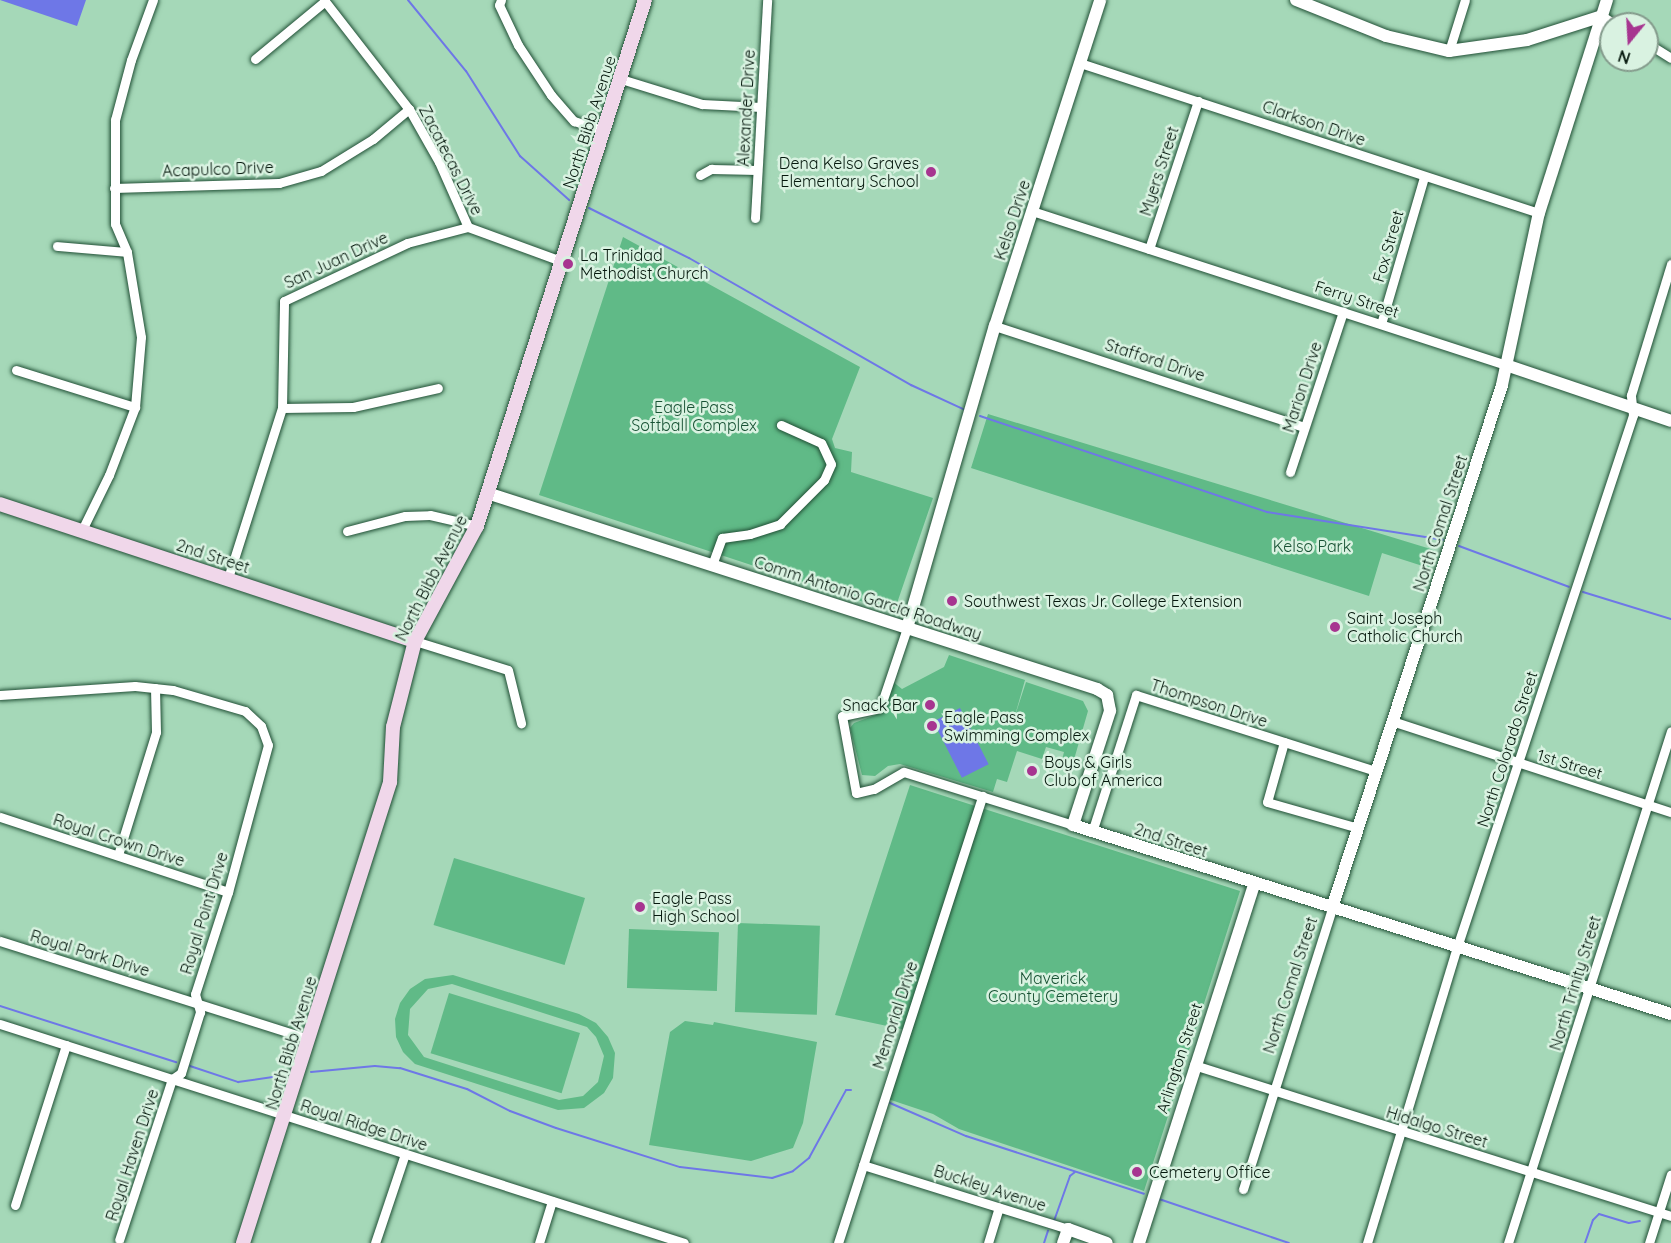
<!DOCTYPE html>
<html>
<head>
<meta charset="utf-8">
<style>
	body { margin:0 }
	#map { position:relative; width:1671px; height:1243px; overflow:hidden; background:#a5d8b8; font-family:Quicksand,sans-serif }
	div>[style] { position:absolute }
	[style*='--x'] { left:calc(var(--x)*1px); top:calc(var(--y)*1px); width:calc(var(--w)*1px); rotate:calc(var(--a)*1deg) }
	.green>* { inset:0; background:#60ba87; transform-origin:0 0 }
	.water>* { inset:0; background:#6e77e7; transform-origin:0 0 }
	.stream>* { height:2px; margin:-1px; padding:0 1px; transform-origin:1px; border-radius:1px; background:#6e77e7 }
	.roads { filter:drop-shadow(0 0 2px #215036) drop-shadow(0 0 2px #215036) }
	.minor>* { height:9px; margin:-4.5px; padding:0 4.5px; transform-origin:4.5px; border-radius:4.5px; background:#fff }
	.tertiary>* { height:12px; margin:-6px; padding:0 6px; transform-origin:6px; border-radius:6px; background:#fff }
	.secondary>* { height:14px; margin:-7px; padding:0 7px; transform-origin:7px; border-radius:7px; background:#f0d7ea }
	.dots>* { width:16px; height:16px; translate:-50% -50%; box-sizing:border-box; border:3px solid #d9f2e1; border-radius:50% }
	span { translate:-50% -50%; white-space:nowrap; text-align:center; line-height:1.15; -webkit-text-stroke:5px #d9f2e1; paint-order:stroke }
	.street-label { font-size:16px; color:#05180d }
	.poi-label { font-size:16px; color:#05180d }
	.right { translate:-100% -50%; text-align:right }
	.left { translate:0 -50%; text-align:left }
	.park-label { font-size:16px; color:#185234 }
	.north { position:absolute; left:1599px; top:12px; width:60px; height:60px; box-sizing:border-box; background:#d9f2e1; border:2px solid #849b8c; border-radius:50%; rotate:198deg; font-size:16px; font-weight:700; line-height:24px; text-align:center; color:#05180d }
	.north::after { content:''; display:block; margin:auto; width:21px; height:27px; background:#a73590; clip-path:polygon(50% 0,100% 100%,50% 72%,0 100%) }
</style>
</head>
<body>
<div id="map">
	<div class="green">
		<div style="clip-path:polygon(623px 237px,860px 367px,832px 439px,835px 448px,852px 452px,851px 472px,933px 498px,894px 612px,539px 495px)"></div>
		<div style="clip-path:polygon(988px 414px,1434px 550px,1429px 568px,1382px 553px,1369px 596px,971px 468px)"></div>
		<div style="clip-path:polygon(949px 655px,1025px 680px,1014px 719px,1026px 682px,1083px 701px,1088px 711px,1073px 763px,1062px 760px,1064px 752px,1046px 747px,1042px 759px,1017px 751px,1007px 782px,997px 779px,993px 792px,900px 764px,888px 766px,875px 776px,862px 775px,850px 728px,854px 723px,881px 713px,892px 681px,902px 689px,944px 667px)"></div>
		<div style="clip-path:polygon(910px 785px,1240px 891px,1144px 1191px,959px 1129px,933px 1114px,888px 1099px,911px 1031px,835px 1015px)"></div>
		<div style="left:454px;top:858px;width:137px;height:70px;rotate:17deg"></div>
		<div style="left:738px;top:923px;width:82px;height:89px;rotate:2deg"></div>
		<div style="left:629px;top:929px;width:90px;height:59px;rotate:2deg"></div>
		<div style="clip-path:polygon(evenodd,453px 975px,579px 1014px,596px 1023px,608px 1037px,615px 1053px,613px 1078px,604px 1093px,584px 1108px,558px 1110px,415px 1064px,403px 1052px,396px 1037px,395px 1019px,400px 1003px,410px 989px,425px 979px,453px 975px,452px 984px,587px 1027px,596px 1037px,604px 1056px,598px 1082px,583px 1096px,559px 1100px,424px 1057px,408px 1035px,410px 1009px,428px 989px,452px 984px)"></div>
		<div style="left:449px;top:993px;width:137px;height:63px;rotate:17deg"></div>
		<div style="clip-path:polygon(685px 1021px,713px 1025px,714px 1022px,817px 1042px,803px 1123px,793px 1148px,751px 1161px,649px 1145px,670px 1032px)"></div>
	</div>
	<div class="water">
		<div style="clip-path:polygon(0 0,86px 0,77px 26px)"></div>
		<div style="left:960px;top:708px;width:63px;height:30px;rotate:63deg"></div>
	</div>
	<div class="stream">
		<div style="--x:408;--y:0;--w:92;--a:50.8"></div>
		<div style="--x:466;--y:71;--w:101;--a:57.6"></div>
		<div style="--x:520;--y:156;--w:66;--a:41.9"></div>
		<div style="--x:589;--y:208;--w:112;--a:26.6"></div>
		<div style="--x:689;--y:258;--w:256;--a:29.8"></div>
		<div style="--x:911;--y:385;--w:60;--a:24.8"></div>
		<div style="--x:980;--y:416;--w:303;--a:18.5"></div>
		<div style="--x:1267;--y:512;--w:178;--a:9"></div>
		<div style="--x:1459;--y:546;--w:117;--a:20.4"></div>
		<div style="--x:1583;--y:592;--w:92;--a:17.1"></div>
		<div style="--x:0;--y:1006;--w:185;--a:17.7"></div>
		<div style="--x:190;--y:1066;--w:51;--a:18.4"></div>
		<div style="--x:238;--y:1082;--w:49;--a:-8.1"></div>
		<div style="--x:311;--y:1072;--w:64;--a:-5.4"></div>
		<div style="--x:375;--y:1066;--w:25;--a:5"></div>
		<div style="--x:400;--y:1068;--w:70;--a:17.4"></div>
		<div style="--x:467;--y:1089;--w:48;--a:27.1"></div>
		<div style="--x:510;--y:1111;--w:49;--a:20.3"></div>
		<div style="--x:556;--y:1128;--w:130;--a:17.5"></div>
		<div style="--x:680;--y:1167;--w:93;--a:6.8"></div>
		<div style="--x:772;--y:1178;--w:22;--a:-18"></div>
		<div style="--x:793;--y:1171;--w:21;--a:-39"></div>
		<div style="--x:809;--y:1158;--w:77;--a:-61.4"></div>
		<div style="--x:846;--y:1090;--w:5;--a:0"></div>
		<div style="--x:890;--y:1103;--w:83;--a:23.5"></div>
		<div style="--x:966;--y:1136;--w:187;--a:18"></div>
		<div style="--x:1159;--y:1199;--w:137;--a:18.7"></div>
		<div style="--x:1054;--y:1221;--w:48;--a:-70.4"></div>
		<div style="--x:1070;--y:1176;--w:6;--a:-39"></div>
		<div style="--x:1044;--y:1243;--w:13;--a:-72"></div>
		<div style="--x:1585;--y:1243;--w:24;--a:-71"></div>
		<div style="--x:1593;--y:1220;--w:8;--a:-45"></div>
		<div style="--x:1599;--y:1214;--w:31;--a:17"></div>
		<div style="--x:1629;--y:1223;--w:11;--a:-10"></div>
	</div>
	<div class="roads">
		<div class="minor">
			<div style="--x:324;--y:0;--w:138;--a:52.1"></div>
			<div style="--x:409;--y:109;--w:61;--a:60.5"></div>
			<div style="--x:439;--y:162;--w:71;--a:66"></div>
			<div style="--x:468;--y:227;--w:99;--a:20.1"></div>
			<div style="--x:501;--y:0;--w:5;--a:112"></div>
			<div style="--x:499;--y:5;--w:44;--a:64.6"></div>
			<div style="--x:518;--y:45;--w:60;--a:56.6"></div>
			<div style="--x:551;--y:95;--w:35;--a:49"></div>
			<div style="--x:574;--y:121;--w:32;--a:18"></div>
			<div style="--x:1602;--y:16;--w:15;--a:32"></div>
			<div style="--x:1647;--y:43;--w:28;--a:32"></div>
			<div style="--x:1449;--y:51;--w:53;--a:-72.6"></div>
			<div style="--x:255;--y:59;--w:91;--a:-39.6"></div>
			<div style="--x:1080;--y:63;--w:483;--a:18.1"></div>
			<div style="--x:621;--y:79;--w:85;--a:17.2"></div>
			<div style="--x:702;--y:104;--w:59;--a:2.9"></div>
			<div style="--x:700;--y:175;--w:13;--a:-29"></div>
			<div style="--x:711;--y:169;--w:46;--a:1.2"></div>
			<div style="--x:114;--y:188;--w:165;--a:-1.7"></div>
			<div style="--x:279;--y:183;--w:44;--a:-15.9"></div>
			<div style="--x:321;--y:171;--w:61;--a:-31.6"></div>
			<div style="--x:373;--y:139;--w:47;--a:-39.8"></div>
			<div style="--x:1032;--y:211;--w:498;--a:18"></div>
			<div style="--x:755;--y:218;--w:218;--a:-86.8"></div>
			<div style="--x:57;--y:246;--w:70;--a:4.9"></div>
			<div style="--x:1149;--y:249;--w:156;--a:-71.7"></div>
			<div style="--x:1381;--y:324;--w:153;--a:-73.7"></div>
			<div style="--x:995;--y:326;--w:325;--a:18.1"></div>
			<div style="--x:16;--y:370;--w:125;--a:17.3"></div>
			<div style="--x:282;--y:408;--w:71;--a:-0.8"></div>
			<div style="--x:353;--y:407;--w:87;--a:-12.6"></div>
			<div style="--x:1290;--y:472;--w:169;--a:-71.7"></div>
			<div style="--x:82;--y:530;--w:61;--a:-63.9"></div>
			<div style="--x:109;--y:475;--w:73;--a:-69.1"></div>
			<div style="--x:135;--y:407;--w:70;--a:-85.1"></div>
			<div style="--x:141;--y:337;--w:86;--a:-99.4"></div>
			<div style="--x:127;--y:252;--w:30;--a:-113"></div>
			<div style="--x:115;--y:224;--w:104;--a:-90"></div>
			<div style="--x:115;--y:120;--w:62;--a:-75.1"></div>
			<div style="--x:131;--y:60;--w:64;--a:-69.9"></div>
			<div style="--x:347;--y:531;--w:60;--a:-14.5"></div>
			<div style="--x:405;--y:516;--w:25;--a:-2"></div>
			<div style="--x:430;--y:515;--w:48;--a:13.2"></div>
			<div style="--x:712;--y:565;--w:29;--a:-70"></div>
			<div style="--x:722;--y:538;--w:28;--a:-8"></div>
			<div style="--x:750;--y:534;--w:32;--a:-18"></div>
			<div style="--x:780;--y:524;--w:62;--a:-45"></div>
			<div style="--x:824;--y:480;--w:17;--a:-66"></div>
			<div style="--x:831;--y:464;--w:23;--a:-115"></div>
			<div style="--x:821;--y:443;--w:44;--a:-155.8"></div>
			<div style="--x:228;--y:578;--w:178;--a:-72.4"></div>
			<div style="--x:282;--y:408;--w:107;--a:-88.9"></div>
			<div style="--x:284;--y:301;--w:136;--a:-25.2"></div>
			<div style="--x:407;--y:243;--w:63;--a:-14.7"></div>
			<div style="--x:907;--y:628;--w:84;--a:108.6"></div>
			<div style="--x:880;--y:708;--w:39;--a:168"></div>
			<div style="--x:842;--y:716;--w:78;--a:79.7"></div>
			<div style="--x:856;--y:793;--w:18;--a:-13"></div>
			<div style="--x:874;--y:789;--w:34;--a:-30"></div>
			<div style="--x:904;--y:772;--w:177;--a:17.4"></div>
			<div style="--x:415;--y:641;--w:97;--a:17.3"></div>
			<div style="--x:508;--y:670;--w:55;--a:76.2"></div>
			<div style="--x:0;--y:695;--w:135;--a:-3.8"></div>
			<div style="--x:135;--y:686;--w:38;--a:6"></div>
			<div style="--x:173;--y:690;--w:75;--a:16.3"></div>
			<div style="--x:245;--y:711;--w:22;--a:43"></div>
			<div style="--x:261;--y:726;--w:20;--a:70"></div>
			<div style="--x:268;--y:745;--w:152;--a:105.2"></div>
			<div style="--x:228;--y:892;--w:107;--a:107.9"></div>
			<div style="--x:195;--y:994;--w:19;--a:74"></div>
			<div style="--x:200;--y:1012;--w:64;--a:107.3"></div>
			<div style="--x:181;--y:1073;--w:11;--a:146"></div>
			<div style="--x:172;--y:1079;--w:169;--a:108.2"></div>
			<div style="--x:1392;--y:721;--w:293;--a:18.1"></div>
			<div style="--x:1284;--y:742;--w:62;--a:105.8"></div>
			<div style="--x:1267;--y:802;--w:95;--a:15.9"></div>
			<div style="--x:0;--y:817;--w:240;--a:18.2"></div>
			<div style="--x:1092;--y:832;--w:144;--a:-72.2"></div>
			<div style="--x:1136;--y:695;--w:251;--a:17.6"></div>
			<div style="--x:118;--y:855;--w:129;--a:-72.8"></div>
			<div style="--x:156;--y:732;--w:44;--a:-91.3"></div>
			<div style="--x:0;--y:941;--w:324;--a:17.6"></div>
			<div style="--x:0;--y:1024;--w:718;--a:17.75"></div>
			<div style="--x:1194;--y:1065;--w:500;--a:17.57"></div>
			<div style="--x:863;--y:1165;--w:215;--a:17.3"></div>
			<div style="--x:1243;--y:1189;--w:295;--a:-72.4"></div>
			<div style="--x:15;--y:1205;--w:168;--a:-72.3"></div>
			<div style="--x:375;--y:1243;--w:94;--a:-71.4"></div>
			<div style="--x:539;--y:1243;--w:44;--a:-72.8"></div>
			<div style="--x:838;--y:1243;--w:470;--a:-72.1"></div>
			<div style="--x:988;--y:1243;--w:37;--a:-73"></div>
			<div style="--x:1367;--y:1243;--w:309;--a:-73.1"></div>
			<div style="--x:1457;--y:947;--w:560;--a:-71.69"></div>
			<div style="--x:1633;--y:415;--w:20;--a:-96"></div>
			<div style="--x:1631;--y:395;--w:137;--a:-73"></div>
			<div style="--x:1508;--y:1243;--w:537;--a:-72.34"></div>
			<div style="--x:1649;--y:1243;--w:72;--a:-72.3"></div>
		</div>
		<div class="tertiary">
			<div style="--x:1296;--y:0;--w:97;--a:21.8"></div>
			<div style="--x:1386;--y:36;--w:65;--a:13.4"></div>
			<div style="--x:1449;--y:51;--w:79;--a:-8"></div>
			<div style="--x:1527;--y:40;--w:79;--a:-17.7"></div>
			<div style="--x:1506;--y:365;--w:174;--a:18.7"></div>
			<div style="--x:487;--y:493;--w:641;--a:17.81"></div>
			<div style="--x:1097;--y:689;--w:12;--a:31"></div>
			<div style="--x:1107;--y:695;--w:16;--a:79"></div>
			<div style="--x:1110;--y:711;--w:120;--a:108"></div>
			<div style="--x:1073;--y:825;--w:627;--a:17.54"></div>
			<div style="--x:907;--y:628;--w:315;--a:-73.8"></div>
			<div style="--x:995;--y:326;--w:342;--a:-72.1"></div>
			<div style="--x:1332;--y:908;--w:550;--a:-71.99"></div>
			<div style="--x:1502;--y:385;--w:176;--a:-77.9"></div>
			<div style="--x:1539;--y:213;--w:224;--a:-72.3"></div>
			<div style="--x:1063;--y:1243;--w:15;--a:-70"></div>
			<div style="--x:1068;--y:1229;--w:41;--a:19.7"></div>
			<div style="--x:1139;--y:1243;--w:377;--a:-72.2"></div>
		</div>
		<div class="secondary">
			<div style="--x:0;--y:504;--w:437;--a:18.3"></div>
			<div style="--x:243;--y:1243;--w:484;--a:-72.3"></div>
			<div style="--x:390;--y:782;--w:55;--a:-86.9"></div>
			<div style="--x:393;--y:727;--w:89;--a:-75.7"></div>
			<div style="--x:415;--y:641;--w:131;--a:-61.7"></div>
			<div style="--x:477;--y:526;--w:552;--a:-72.29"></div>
		</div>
	</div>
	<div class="dots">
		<div style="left:931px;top:172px;background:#a73590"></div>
		<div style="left:568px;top:264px;background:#a73590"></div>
		<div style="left:952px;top:601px;background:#a73590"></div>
		<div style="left:1335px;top:627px;background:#a73590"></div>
		<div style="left:930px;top:705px;background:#a73590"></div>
		<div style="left:932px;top:726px;background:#a73590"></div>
		<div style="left:1032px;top:771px;background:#a73590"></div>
		<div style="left:640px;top:907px;background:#a73590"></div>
		<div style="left:1137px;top:1172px;background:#a73590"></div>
	</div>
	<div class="street-label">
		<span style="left:746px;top:108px;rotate:-87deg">Alexander Drive</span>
		<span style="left:589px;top:122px;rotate:-72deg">North Bibb Avenue</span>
		<span style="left:1314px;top:123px;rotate:19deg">Clarkson Drive</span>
		<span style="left:451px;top:160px;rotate:63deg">Zacatecas Drive</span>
		<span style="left:218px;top:169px;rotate:-2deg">Acapulco Drive</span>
		<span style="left:1159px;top:171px;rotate:-72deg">Myers Street</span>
		<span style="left:1012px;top:220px;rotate:-72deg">Kelso Drive</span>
		<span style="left:1388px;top:246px;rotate:-74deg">Fox Street</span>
		<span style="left:336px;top:260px;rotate:-25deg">San Juan Drive</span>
		<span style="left:1357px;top:299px;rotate:18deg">Ferry Street</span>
		<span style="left:1155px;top:360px;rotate:18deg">Stafford Drive</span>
		<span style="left:1302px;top:387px;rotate:-72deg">Marion Drive</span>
		<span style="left:1440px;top:523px;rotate:-72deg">North Comal Street</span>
		<span style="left:213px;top:556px;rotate:18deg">2nd Street</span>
		<span style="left:431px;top:578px;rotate:-63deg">North Bibb Avenue</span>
		<span style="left:868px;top:598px;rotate:18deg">Comm Antonio García Roadway</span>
		<span style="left:1209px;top:703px;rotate:18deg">Thompson Drive</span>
		<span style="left:1507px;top:749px;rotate:-72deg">North Colorado Street</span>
		<span style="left:1570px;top:764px;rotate:17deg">1st Street</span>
		<span style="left:119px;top:840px;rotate:18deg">Royal Crown Drive</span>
		<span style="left:1171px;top:840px;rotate:18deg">2nd Street</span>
		<span style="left:204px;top:913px;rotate:-73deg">Royal Point Drive</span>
		<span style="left:90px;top:953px;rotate:17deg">Royal Park Drive</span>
		<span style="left:1575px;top:983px;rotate:-73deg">North Trinity Street</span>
		<span style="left:1290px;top:985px;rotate:-72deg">North Comal Street</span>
		<span style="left:895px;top:1015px;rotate:-72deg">Memorial Drive</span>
		<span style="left:291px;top:1043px;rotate:-73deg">North Bibb Avenue</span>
		<span style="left:1179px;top:1058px;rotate:-72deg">Arlington Street</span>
		<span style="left:364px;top:1125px;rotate:18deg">Royal Ridge Drive</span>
		<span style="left:1437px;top:1127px;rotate:17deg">Hidalgo Street</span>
		<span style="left:132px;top:1155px;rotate:-72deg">Royal Haven Drive</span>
		<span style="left:990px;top:1188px;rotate:18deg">Buckley Avenue</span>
	</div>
	<div class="poi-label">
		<span class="right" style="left:919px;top:172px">Dena Kelso Graves<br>Elementary School</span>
		<span class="left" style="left:580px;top:264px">La Trinidad<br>Methodist Church</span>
		<span class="left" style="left:964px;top:601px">Southwest Texas Jr. College Extension</span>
		<span class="left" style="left:1347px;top:627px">Saint Joseph<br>Catholic Church</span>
		<span class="right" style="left:918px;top:705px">Snack Bar</span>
		<span class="left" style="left:944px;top:726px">Eagle Pass<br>Swimming Complex</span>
		<span class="left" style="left:1044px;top:771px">Boys &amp; Girls<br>Club of America</span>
		<span class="left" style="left:652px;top:907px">Eagle Pass<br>High School</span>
		<span class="left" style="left:1149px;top:1172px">Cemetery Office</span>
	</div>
	<div class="park-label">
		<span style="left:694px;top:416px">Eagle Pass<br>Softball Complex</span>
		<span style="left:1312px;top:546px">Kelso Park</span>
		<span style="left:1053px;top:987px">Maverick<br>County Cemetery</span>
	</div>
	<div class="north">N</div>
</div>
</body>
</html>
